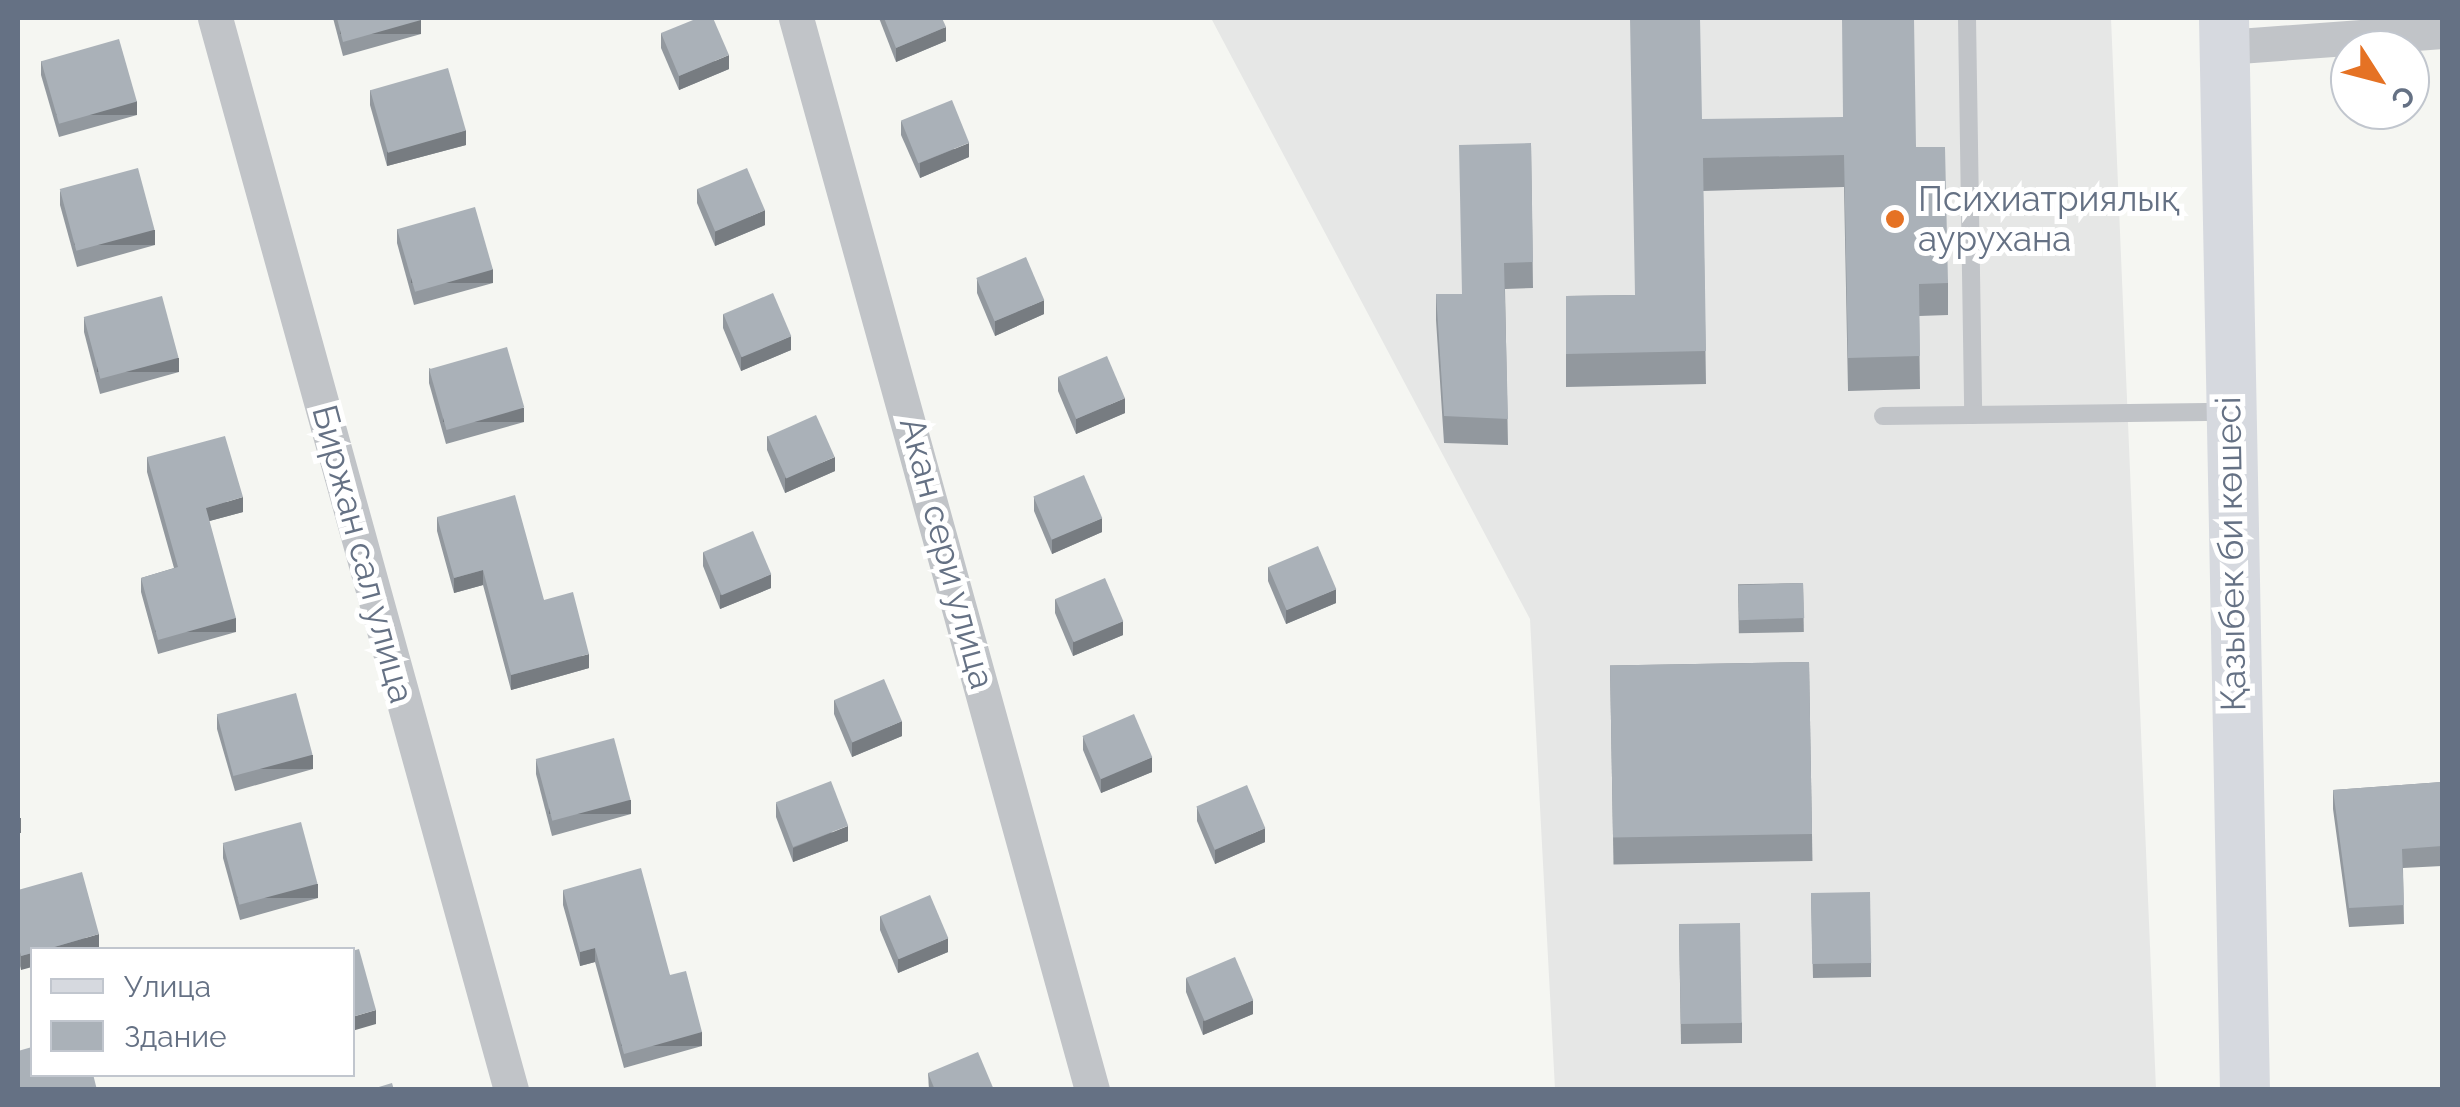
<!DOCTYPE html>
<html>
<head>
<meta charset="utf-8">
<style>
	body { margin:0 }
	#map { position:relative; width:2460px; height:1107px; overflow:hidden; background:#f5f6f2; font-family:Raleway,sans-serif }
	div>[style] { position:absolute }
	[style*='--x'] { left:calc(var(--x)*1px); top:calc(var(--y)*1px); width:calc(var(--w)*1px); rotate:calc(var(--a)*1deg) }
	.built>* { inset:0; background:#e6e7e6 }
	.lane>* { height:18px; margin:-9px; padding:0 9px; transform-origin:9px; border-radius:9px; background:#c1c4c8 }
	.street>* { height:35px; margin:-17.5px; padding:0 17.5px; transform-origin:17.5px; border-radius:17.5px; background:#c1c4c8 }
	.secondary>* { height:50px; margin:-25px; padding:0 25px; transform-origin:25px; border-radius:25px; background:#d6d9df }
	.wall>* { inset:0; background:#92989e; transform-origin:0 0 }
	.shaded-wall>* { inset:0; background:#777c81; transform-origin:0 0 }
	.building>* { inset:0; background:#aab1b8; transform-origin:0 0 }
	.dots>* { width:28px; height:28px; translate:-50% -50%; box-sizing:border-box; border:5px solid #fff; border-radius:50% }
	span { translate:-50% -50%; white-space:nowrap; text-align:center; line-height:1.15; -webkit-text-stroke:10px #fff; paint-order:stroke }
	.poi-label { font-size:35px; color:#657184 }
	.left { translate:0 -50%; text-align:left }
	.street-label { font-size:35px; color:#657184 }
	.frame { position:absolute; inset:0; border:20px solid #657184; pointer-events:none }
	.legend { position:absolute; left:30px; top:947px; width:325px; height:130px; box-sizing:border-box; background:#fff; border:2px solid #c1c6ce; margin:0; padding:12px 18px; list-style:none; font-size:30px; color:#657184 }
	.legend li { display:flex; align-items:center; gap:20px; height:50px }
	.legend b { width:50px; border:2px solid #c1c6ce }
	.north { position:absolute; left:2330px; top:30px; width:100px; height:100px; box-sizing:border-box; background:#fff; border:2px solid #c1c6ce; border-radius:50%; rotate:126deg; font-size:28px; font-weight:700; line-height:40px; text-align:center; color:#657184 }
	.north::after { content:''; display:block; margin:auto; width:35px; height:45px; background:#e57224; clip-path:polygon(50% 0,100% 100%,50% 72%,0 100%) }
</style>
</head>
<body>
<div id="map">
	<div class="built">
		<div style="clip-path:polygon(1211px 18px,2111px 18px,2156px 1089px,1555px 1089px,1530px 619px)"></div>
	</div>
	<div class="lane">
		<div style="--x:1967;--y:18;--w:397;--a:89.1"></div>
		<div style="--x:1883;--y:416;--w:343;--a:-0.7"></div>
	</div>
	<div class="street">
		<div style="--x:215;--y:18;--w:1112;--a:74.56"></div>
		<div style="--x:796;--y:18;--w:1112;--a:74.56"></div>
		<div style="--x:2225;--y:47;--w:218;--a:-4.2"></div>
	</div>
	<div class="secondary">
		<div style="--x:2224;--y:18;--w:1072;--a:88.88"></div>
	</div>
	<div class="wall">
		<div style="clip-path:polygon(333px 18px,421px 18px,421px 34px,343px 56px)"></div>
		<div style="clip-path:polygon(879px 18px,942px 18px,946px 41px,896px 62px)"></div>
		<div style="clip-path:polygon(661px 33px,729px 69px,679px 90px,661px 48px)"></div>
		<div style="clip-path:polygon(41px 61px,137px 115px,59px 137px,41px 75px)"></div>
		<div style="clip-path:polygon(370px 90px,466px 145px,387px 166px,370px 105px)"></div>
		<div style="clip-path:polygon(1702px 119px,1916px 147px,1948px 283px,1948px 315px,1919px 316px,1920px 389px,1848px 391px,1844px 187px,1703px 191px,1706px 384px,1566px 387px,1566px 296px,1635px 295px)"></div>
		<div style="clip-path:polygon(901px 121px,969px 157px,920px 178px,901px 135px)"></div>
		<div style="clip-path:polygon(1531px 143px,1533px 288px,1505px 289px,1508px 445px,1444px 443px,1436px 320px,1436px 294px,1462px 294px)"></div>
		<div style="clip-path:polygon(697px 189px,765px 225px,715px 246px,697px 203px)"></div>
		<div style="clip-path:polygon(60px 191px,155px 245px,77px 267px,60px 205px)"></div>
		<div style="clip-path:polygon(397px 229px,493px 283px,414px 305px,397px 243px)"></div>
		<div style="clip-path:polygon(977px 279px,1044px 314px,995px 336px,977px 293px)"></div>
		<div style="clip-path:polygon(723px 314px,791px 350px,741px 371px,723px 328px)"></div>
		<div style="clip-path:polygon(84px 318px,179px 372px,100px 394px,84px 332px)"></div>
		<div style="clip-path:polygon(429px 368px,524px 422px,446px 444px,429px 383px)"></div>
		<div style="clip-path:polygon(1058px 377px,1125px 413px,1076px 434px,1058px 391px)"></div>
		<div style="clip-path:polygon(767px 436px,835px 471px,785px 493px,767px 450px)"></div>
		<div style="clip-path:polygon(147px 457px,243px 512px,209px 521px,236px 632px,158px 654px,141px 592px,141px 578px,174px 568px,147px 472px)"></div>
		<div style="clip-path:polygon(1034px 497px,1102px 532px,1052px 554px,1034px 511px)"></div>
		<div style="clip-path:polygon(437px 517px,544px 600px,589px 668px,511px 690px,483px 585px,454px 593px,437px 531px)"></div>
		<div style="clip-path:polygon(703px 552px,771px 588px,720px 609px,703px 566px)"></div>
		<div style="clip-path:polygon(1268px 567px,1336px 603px,1286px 624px,1268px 581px)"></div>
		<div style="left:1803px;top:583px;width:49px;height:65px;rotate:89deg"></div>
		<div style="clip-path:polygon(1055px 599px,1123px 635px,1073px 656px,1055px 613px)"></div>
		<div style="left:1809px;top:662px;width:199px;height:199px;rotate:89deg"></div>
		<div style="clip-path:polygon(834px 700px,902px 736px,852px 757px,834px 714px)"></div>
		<div style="clip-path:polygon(217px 715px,313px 769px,235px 791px,217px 729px)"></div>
		<div style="clip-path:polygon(1083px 736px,1152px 772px,1101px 793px,1083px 750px)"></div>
		<div style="clip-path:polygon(536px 760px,631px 814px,552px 836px,536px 774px)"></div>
		<div style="clip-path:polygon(2442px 782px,2442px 866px,2403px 868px,2404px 924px,2349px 927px,2333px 809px,2333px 790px)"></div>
		<div style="clip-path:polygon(776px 803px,848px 841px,793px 862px,776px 817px)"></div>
		<div style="clip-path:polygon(1197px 807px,1265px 842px,1215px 864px,1197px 821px)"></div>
		<div style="clip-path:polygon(223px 844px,318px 898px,240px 920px,223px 858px)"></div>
		<div style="clip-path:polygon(18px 890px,99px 948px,32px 950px,21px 970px,18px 958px)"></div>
		<div style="clip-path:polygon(563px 890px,670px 975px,702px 1046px,624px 1068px,595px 962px,580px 966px,563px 905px)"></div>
		<div style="clip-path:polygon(1811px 893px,1871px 963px,1871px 977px,1813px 978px)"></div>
		<div style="clip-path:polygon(880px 916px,948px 952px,898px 973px,880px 930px)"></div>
		<div style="clip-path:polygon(1679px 925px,1742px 1023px,1742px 1043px,1681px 1044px)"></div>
		<div style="clip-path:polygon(1186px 978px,1253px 1014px,1203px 1035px,1186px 992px)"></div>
		<div style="clip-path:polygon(928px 1073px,994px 1090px,929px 1090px)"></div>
	</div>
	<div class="shaded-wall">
		<div style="left:421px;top:20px;width:14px;height:81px;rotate:90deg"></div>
		<div style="clip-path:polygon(946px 27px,946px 41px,896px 62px,896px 48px)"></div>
		<div style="clip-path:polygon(729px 55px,729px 69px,679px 90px,679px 76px)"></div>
		<div style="left:137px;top:101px;width:14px;height:81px;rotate:90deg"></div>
		<div style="clip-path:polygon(466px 130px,466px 145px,387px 166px,387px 152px)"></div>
		<div style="clip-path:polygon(969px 143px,969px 157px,920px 178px,920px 163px)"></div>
		<div style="clip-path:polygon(765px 210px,765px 225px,715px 246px,715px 231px)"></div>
		<div style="left:155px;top:230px;width:15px;height:81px;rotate:90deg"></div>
		<div style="left:493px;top:269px;width:14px;height:82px;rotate:90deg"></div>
		<div style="clip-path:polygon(1044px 300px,1044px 314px,995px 336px,995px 321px)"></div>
		<div style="clip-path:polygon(791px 336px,791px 350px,741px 371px,741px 357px)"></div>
		<div style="left:179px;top:358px;width:14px;height:82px;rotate:90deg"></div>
		<div style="clip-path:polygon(1125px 398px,1125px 413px,1076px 434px,1076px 419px)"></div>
		<div style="left:524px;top:408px;width:14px;height:81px;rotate:90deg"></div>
		<div style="clip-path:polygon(835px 457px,835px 471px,785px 493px,785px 478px)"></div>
		<div style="clip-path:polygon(243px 497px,243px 512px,206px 522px,206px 508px)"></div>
		<div style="clip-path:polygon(1102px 518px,1102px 532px,1052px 554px,1052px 539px)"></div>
		<div style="clip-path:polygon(483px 570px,483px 585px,454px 593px,454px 578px)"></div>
		<div style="clip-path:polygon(771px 574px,771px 588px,720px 609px,720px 595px)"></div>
		<div style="clip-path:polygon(1336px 589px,1336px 603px,1286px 624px,1286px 610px)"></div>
		<div style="left:236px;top:618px;width:14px;height:81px;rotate:90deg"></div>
		<div style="clip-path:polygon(1123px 621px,1123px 635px,1073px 656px,1073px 641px)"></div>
		<div style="clip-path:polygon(589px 654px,589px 668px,511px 690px,511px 675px)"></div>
		<div style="clip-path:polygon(902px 721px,902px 736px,852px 757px,852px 742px)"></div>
		<div style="left:313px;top:755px;width:14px;height:81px;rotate:90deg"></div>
		<div style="clip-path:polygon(1152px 757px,1152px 772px,1101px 793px,1101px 778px)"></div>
		<div style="left:631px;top:800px;width:14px;height:82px;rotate:90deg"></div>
		<div style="left:21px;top:818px;width:15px;height:3px;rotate:90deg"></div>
		<div style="clip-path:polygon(848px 826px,848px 841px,793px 862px,793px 848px)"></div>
		<div style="clip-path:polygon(1265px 828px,1265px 842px,1215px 864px,1215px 850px)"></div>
		<div style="left:318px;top:884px;width:14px;height:81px;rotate:90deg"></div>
		<div style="clip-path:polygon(99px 934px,99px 948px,95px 950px,44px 950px)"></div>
		<div style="clip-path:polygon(948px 938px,948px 952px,898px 973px,898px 959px)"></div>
		<div style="clip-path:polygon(595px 948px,595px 962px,580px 966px,580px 952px)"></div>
		<div style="clip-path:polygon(32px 953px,32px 967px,21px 970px,21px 956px)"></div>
		<div style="clip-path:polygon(1253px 1000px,1253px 1014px,1203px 1035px,1203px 1021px)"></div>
		<div style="clip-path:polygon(376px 1010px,376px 1024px,352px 1031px,352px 1017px)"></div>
		<div style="left:702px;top:1032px;width:14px;height:81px;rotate:90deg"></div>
	</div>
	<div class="building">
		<div style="clip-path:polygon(337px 18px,421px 18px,421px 20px,343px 42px)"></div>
		<div style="clip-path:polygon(698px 18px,713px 18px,729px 55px,679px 76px,661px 33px)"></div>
		<div style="clip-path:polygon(884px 18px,942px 18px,946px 27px,896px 48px)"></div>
		<div style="clip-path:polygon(1630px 18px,1700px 18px,1702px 119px,1843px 117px,1842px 18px,1914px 18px,1916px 147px,1945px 147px,1948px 283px,1919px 284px,1920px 356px,1848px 358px,1844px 155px,1703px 158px,1706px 351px,1566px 354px,1566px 296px,1635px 295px)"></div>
		<div style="left:119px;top:39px;width:65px;height:81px;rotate:74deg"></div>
		<div style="left:448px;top:68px;width:65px;height:81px;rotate:74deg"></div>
		<div style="left:952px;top:100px;width:46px;height:55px;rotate:68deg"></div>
		<div style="clip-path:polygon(1531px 143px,1533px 262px,1504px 263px,1508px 419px,1444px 416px,1436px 294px,1462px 294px,1459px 145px)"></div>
		<div style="left:138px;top:168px;width:64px;height:81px;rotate:75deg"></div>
		<div style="left:747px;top:168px;width:46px;height:54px;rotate:67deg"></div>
		<div style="left:475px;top:207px;width:65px;height:81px;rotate:74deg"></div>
		<div style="left:1026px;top:257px;width:47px;height:54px;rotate:67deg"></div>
		<div style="left:773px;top:293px;width:47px;height:54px;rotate:67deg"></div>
		<div style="left:162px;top:296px;width:64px;height:81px;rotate:75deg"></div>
		<div style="left:507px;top:347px;width:63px;height:81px;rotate:74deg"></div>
		<div style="left:1107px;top:356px;width:46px;height:53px;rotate:67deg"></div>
		<div style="left:816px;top:415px;width:46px;height:53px;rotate:66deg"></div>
		<div style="clip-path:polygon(225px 436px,243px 497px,206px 508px,236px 618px,158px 640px,141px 578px,178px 567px,147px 457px)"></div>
		<div style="left:1084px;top:475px;width:47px;height:55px;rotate:67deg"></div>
		<div style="clip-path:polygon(515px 495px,544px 600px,573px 592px,589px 654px,511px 675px,483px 570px,454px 578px,437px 517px)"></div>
		<div style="left:753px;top:531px;width:47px;height:54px;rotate:67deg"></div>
		<div style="left:1318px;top:546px;width:47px;height:54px;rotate:67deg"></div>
		<div style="left:1105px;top:578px;width:47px;height:54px;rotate:67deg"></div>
		<div style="left:1803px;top:583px;width:35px;height:65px;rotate:88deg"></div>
		<div style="left:1809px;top:662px;width:172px;height:199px;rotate:89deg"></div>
		<div style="left:884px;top:679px;width:46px;height:54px;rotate:67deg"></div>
		<div style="left:296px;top:693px;width:64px;height:82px;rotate:75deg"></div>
		<div style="left:1134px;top:714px;width:47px;height:56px;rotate:67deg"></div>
		<div style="left:614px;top:738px;width:64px;height:81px;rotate:75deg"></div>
		<div style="left:831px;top:781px;width:48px;height:59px;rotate:69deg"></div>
		<div style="clip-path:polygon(2442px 782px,2442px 846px,2402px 849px,2404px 905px,2349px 908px,2333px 790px)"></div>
		<div style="left:1247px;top:785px;width:47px;height:55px;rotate:67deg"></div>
		<div style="left:301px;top:822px;width:64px;height:81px;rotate:75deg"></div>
		<div style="clip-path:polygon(641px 868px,670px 975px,686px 971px,702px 1032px,624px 1054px,595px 948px,580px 952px,563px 890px)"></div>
		<div style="clip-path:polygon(82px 872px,99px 934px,44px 950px,32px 950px,32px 953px,21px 956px,18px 944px,18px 890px)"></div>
		<div style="left:1870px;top:892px;width:71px;height:59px;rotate:89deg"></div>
		<div style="left:930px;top:895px;width:47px;height:54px;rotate:67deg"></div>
		<div style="left:1740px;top:923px;width:100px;height:61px;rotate:89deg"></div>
		<div style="clip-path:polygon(359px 949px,376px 1010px,352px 1017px,352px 951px)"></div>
		<div style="left:1235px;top:957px;width:47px;height:53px;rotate:67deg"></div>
		<div style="clip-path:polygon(32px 1047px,32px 1074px,93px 1074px,97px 1090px,18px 1090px,18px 1051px)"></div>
		<div style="clip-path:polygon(978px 1052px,994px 1090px,935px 1090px,928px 1073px)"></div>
		<div style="clip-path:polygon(392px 1083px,394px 1090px,369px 1090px)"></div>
	</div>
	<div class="dots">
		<div style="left:1895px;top:219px;background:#e57224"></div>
	</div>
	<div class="poi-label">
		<span class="left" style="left:1918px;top:219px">Психиатриялық<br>аурухана</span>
	</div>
	<div class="street-label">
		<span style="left:947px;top:553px;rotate:75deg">Акан сери улица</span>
		<span style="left:363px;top:554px;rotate:75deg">Биржан сал улица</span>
		<span style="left:2231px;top:554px;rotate:-91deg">Қазыбек би көшесі</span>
	</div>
	<div class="frame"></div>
	<ul class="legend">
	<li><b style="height:12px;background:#d6d9df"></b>Улица</li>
	<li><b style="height:28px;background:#aab1b8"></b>Здание</li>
	</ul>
	<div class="north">С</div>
</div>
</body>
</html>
